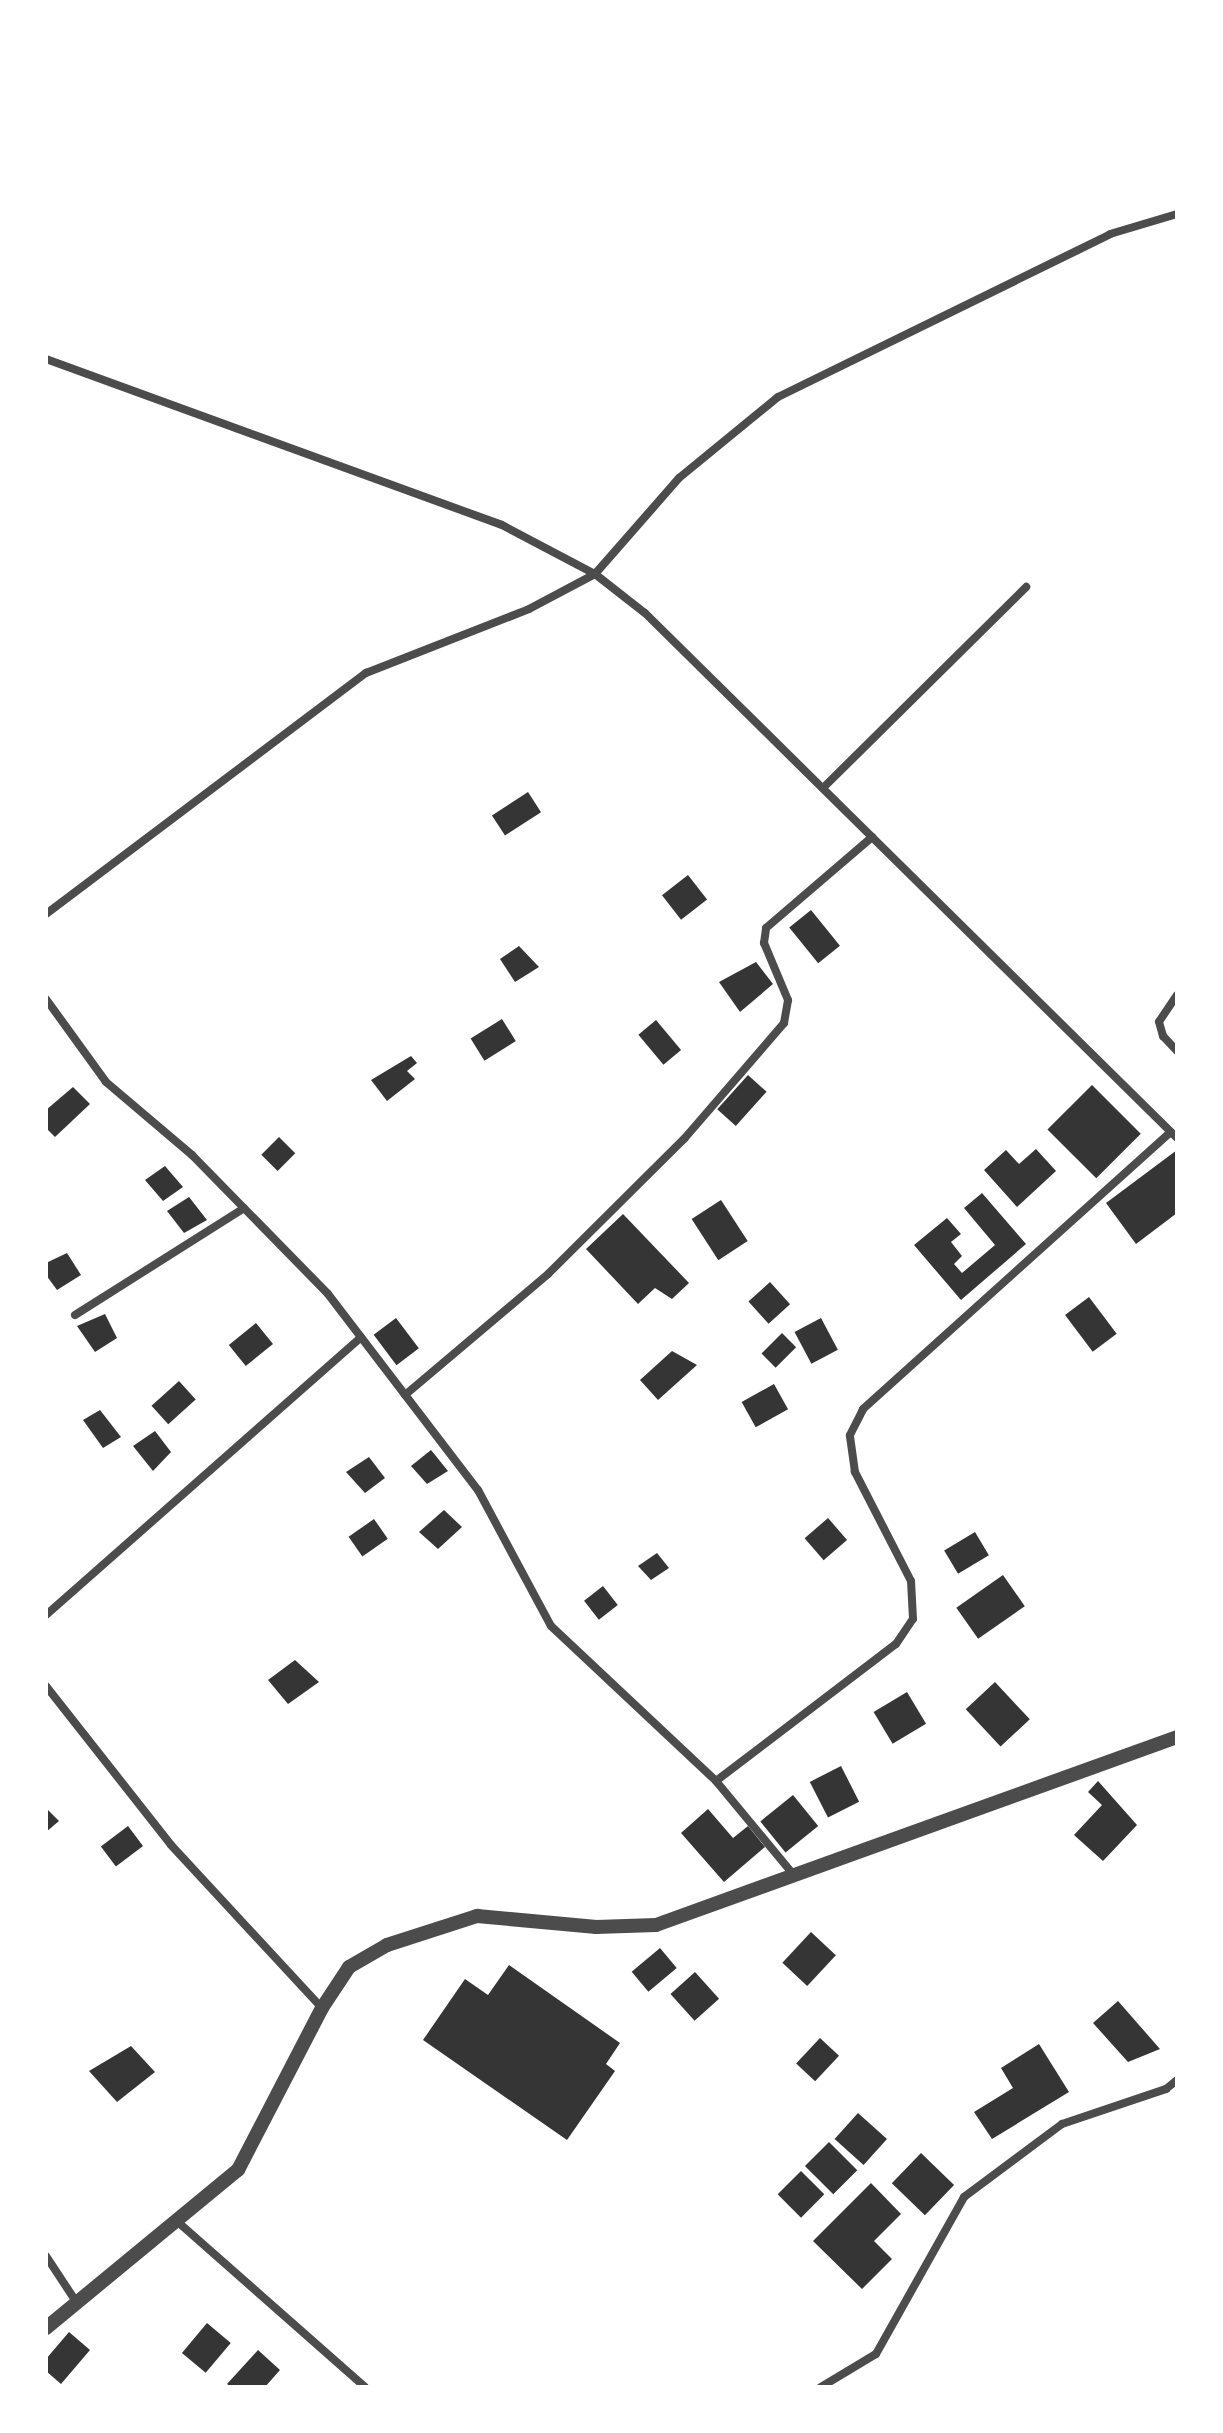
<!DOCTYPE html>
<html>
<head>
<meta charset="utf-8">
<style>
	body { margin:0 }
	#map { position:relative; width:1223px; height:2433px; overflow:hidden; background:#fff; font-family:"Golos Text",sans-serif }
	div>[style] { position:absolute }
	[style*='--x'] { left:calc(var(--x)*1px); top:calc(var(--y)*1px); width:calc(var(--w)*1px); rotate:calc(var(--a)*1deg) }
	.building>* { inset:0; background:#353535; transform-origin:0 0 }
	.minor>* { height:8px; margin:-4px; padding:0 4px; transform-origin:4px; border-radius:4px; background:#4c4c4c }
	.tertiary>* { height:14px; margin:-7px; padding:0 7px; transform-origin:7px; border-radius:7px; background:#4c4c4c }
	span { translate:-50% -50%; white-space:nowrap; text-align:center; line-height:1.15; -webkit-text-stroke:8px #fff; paint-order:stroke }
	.frame { position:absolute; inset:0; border:48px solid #fff; pointer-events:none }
</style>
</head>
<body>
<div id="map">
	<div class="building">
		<div style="left:528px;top:792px;width:24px;height:43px;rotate:57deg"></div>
		<div style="left:688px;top:875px;width:31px;height:33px;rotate:52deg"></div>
		<div style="left:811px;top:910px;width:46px;height:28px;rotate:51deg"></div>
		<div style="clip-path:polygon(519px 946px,539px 967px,515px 982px,500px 959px)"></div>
		<div style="clip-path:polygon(756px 962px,773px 984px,740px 1012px,719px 982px)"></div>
		<div style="left:502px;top:1019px;width:26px;height:37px;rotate:58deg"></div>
		<div style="left:656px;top:1020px;width:39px;height:23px;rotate:50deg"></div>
		<div style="clip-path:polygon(411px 1056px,417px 1063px,407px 1071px,415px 1079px,387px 1101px,371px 1080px)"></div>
		<div style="left:748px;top:1075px;width:25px;height:46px;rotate:42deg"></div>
		<div style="left:1092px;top:1085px;width:69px;height:63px;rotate:45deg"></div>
		<div style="clip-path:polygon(73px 1087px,90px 1104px,55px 1137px,46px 1128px,46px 1110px)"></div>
		<div style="left:279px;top:1137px;width:23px;height:25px;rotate:45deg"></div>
		<div style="clip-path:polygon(1036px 1149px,1056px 1171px,1017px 1207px,984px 1170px,1006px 1150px,1019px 1164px)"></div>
		<div style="clip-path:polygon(1177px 1150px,1177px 1213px,1136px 1244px,1106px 1203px)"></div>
		<div style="clip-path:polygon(165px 1166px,183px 1187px,163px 1201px,145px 1180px)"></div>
		<div style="clip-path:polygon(982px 1193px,1026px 1244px,961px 1300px,914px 1245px,947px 1218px,961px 1234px,951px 1242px,962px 1256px,954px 1264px,962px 1273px,995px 1245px,964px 1208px)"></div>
		<div style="clip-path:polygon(189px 1197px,207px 1220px,184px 1233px,167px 1211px)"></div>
		<div style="left:721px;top:1200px;width:49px;height:35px;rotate:57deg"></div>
		<div style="clip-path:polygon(623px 1214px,689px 1283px,672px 1299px,655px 1288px,638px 1304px,586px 1249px)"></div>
		<div style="clip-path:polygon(67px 1253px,81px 1275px,57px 1290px,46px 1275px,46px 1263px)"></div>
		<div style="left:770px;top:1282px;width:30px;height:29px;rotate:48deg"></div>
		<div style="left:1089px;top:1297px;width:46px;height:30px;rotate:53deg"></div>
		<div style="clip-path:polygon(105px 1314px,117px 1338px,95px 1352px,77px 1326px)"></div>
		<div style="left:396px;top:1318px;width:38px;height:28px;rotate:53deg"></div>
		<div style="left:821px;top:1318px;width:36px;height:30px;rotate:62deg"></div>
		<div style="left:256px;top:1323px;width:27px;height:35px;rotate:51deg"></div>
		<div style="left:782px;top:1333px;width:20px;height:29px;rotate:45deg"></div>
		<div style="clip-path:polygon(672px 1351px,697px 1365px,658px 1400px,640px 1380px)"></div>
		<div style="left:179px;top:1381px;width:25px;height:37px;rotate:48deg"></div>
		<div style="left:774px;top:1384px;width:29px;height:37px;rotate:61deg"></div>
		<div style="clip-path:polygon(100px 1410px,121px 1437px,103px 1448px,83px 1420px)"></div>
		<div style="clip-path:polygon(155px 1431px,171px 1452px,153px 1471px,133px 1446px)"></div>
		<div style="clip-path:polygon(431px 1450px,448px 1471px,427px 1484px,411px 1466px)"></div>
		<div style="clip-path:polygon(369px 1457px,385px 1478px,365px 1493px,346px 1472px)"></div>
		<div style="clip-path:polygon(444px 1510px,462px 1527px,438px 1549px,419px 1532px)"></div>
		<div style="left:828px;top:1518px;width:29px;height:31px;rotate:49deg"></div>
		<div style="left:374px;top:1519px;width:24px;height:31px;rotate:55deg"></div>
		<div style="left:975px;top:1532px;width:27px;height:36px;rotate:59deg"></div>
		<div style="clip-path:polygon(657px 1553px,669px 1568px,651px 1580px,638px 1566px)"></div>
		<div style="left:1003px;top:1575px;width:38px;height:57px;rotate:55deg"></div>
		<div style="left:603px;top:1586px;width:24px;height:24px;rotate:52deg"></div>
		<div style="clip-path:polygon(295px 1660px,319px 1682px,288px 1704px,268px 1680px)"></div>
		<div style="left:995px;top:1682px;width:51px;height:40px;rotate:47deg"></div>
		<div style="left:907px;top:1692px;width:37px;height:39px;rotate:59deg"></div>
		<div style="left:841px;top:1766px;width:40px;height:35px;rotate:63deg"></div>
		<div style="clip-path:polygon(1098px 1781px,1137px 1825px,1103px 1861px,1074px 1835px,1102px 1805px,1088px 1792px)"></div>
		<div style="left:793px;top:1795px;width:40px;height:42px;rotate:51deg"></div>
		<div style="clip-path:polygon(46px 1808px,59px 1821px,46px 1832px)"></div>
		<div style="clip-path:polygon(708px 1809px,733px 1838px,748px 1826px,765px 1847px,724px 1882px,681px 1833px)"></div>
		<div style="left:128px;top:1826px;width:25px;height:34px;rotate:53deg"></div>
		<div style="left:811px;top:1932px;width:34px;height:42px;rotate:43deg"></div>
		<div style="left:660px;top:1948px;width:26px;height:37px;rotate:50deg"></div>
		<div style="clip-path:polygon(509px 1965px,620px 2043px,606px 2064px,615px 2071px,567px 2140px,423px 2040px,465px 1979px,488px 1995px)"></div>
		<div style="left:695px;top:1972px;width:36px;height:33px;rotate:48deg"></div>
		<div style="clip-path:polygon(1118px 2001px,1160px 2049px,1128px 2062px,1093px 2023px)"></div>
		<div style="left:820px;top:2038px;width:26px;height:35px;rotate:43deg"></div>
		<div style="clip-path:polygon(1039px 2044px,1069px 2092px,992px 2139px,974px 2112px,1013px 2088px,1001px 2068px)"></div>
		<div style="clip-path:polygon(131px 2046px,155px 2072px,117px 2102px,89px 2071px)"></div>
		<div style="left:858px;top:2113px;width:39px;height:35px;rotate:42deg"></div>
		<div style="left:829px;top:2142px;width:40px;height:34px;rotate:45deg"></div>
		<div style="left:921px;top:2153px;width:46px;height:42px;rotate:44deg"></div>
		<div style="left:801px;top:2171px;width:33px;height:33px;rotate:45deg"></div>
		<div style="clip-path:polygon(871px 2183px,901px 2214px,874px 2241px,892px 2259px,862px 2289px,813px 2241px)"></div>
		<div style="left:207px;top:2323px;width:31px;height:39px;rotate:40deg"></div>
		<div style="clip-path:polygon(69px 2332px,90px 2350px,61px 2384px,46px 2371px,46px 2359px)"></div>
		<div style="clip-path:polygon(258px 2350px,280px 2370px,265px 2387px,231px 2387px,227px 2384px)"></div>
	</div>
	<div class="minor">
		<div style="--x:46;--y:359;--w:485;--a:20"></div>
		<div style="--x:502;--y:525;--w:105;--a:27.8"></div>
		<div style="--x:595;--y:574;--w:63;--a:38"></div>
		<div style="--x:645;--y:613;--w:747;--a:44.62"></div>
		<div style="--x:823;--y:788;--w:286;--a:-44.7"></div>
		<div style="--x:46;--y:914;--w:401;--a:-37"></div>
		<div style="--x:366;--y:673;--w:175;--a:-21.4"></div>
		<div style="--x:529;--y:609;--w:75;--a:-27.9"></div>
		<div style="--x:595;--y:574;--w:128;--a:-48.8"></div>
		<div style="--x:679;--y:478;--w:128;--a:-39.3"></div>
		<div style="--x:778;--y:397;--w:370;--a:-26.1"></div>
		<div style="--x:1110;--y:234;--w:70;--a:-16.6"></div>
		<div style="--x:1177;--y:995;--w:32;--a:124"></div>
		<div style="--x:1159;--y:1022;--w:15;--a:74"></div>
		<div style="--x:1163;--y:1036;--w:21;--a:47"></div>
		<div style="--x:46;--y:999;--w:102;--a:54.1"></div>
		<div style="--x:106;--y:1082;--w:113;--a:40.3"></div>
		<div style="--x:192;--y:1155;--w:194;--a:45.6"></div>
		<div style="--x:328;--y:1294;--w:247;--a:52.6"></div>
		<div style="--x:478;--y:1490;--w:154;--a:61.8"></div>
		<div style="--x:551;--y:1626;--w:226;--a:43.2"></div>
		<div style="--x:716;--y:1781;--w:121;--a:50.4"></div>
		<div style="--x:75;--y:1315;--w:200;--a:-32.3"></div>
		<div style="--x:405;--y:1395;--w:187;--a:-40.2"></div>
		<div style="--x:548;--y:1274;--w:192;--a:-44.8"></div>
		<div style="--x:684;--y:1139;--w:153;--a:-49.2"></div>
		<div style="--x:784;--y:1023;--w:23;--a:-80"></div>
		<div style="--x:788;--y:1000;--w:62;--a:-112.8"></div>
		<div style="--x:764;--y:943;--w:15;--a:-82"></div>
		<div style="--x:766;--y:928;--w:140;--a:-40.6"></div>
		<div style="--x:46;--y:1615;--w:420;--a:-41.4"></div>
		<div style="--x:46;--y:1686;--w:202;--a:51.8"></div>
		<div style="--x:171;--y:1845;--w:222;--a:47.2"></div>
		<div style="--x:716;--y:1781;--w:226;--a:-37.3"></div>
		<div style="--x:896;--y:1644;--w:30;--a:-56"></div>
		<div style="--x:913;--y:1619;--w:38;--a:-93"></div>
		<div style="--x:911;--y:1581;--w:123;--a:-117.2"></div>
		<div style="--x:855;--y:1472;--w:37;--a:-98"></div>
		<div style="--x:850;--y:1435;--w:29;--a:-63"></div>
		<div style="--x:863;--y:1409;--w:414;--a:-42"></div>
		<div style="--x:179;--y:2223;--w:248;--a:41.4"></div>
		<div style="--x:46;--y:2256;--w:56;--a:56.6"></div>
		<div style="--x:821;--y:2387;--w:64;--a:-31"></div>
		<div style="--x:876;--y:2354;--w:180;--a:-60.7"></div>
		<div style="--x:964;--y:2197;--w:122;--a:-36.7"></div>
		<div style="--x:1062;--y:2124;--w:110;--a:-18.6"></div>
		<div style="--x:1166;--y:2089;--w:14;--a:-39"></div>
	</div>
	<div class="tertiary">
		<div style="--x:46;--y:2328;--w:249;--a:-39.5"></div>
		<div style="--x:238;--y:2170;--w:182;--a:-62.6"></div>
		<div style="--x:322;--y:2008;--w:49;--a:-56.6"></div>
		<div style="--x:349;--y:1967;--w:44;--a:-30.1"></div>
		<div style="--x:387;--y:1945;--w:95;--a:-17.9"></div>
		<div style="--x:477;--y:1916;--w:120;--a:5.3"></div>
		<div style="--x:596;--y:1927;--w:60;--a:-1.9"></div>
		<div style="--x:656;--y:1925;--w:554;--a:-19.84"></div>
	</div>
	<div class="frame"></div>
</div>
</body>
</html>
